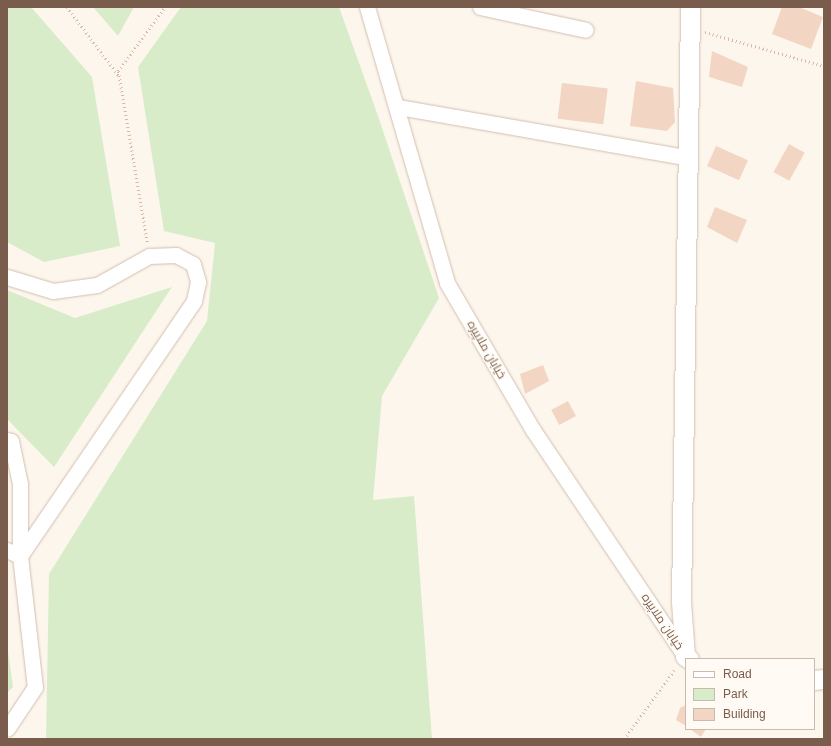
<!DOCTYPE html>
<html>
<head>
<meta charset="utf-8">
<style>
	body { margin:0 }
	#map { position:relative; width:831px; height:746px; overflow:hidden; background:#fdf6ec; font-family:Helvetica,Cairo,sans-serif }
	div>[style] { position:absolute }
	[style*='--x'] { left:calc(var(--x)*1px); top:calc(var(--y)*1px); width:calc(var(--w)*1px); rotate:calc(var(--a)*1deg) }
	.green>* { inset:0; background:#d8ecc9 }
	.building>* { inset:0; background:#f3d5c3; transform-origin:0 0 }
	.path>* { height:2.5px; margin-top:-1.25px; transform-origin:0; background:repeating-linear-gradient(90deg,#d9b8a5 0 1px,transparent 0 4px) }
	.roads { filter:drop-shadow(0 0 1px #d1beb0) drop-shadow(0 0 1px #d1beb0) }
	.minor>* { height:15px; margin:-7.5px; padding:0 7.5px; transform-origin:7.5px; border-radius:7.5px; background:#fff }
	.tertiary>* { height:19px; margin:-9.5px; padding:0 9.5px; transform-origin:9.5px; border-radius:9.5px; background:#fff }
	span { translate:-50% -50%; white-space:nowrap; text-align:center; line-height:1.15; -webkit-text-stroke:3px #fffaf3; paint-order:stroke }
	.street-label { font-size:12px; color:#7a5c4d }
	.frame { position:absolute; inset:0; border:8px solid #7a5c4d; pointer-events:none }
	.legend { position:absolute; left:685px; top:658px; width:130px; height:72px; box-sizing:border-box; background:#fffaf3; border:1px solid #cabbb1; margin:0; padding:5px 7px; list-style:none; font-size:12px; color:#7a5c4d }
	.legend li { display:flex; align-items:center; gap:8px; height:20px }
	.legend b { width:20px; border:1px solid #cabbb1 }
</style>
</head>
<body>
<div id="map">
	<div class="green">
		<div style="clip-path:polygon(7px 7px,31px 7px,92px 77px,120px 246px,44px 262px,7px 242px)"></div>
		<div style="clip-path:polygon(93px 7px,134px 7px,118px 36px)"></div>
		<div style="clip-path:polygon(181px 7px,339px 7px,378px 116px,439px 298px,382px 396px,373px 500px,414px 496px,432px 739px,46px 739px,49px 574px,207px 321px,215px 243px,164px 231px,138px 67px)"></div>
		<div style="clip-path:polygon(172px 287px,54px 467px,7px 419px,7px 290px,75px 318px)"></div>
		<div style="clip-path:polygon(7px 644px,13px 687px,7px 693px)"></div>
	</div>
	<div class="building">
		<div style="clip-path:polygon(782px 7px,799px 7px,823px 17px,811px 49px,772px 34px)"></div>
		<div style="clip-path:polygon(712px 51px,748px 67px,742px 87px,709px 77px)"></div>
		<div style="clip-path:polygon(636px 81px,673px 88px,675px 122px,667px 131px,630px 126px)"></div>
		<div style="left:562px;top:83px;width:46px;height:36px;rotate:7deg"></div>
		<div style="left:789px;top:144px;width:18px;height:32px;rotate:29deg"></div>
		<div style="left:716px;top:146px;width:35px;height:22px;rotate:24deg"></div>
		<div style="clip-path:polygon(715px 207px,747px 220px,737px 243px,707px 227px)"></div>
		<div style="clip-path:polygon(543px 365px,549px 381px,525px 394px,520px 374px)"></div>
		<div style="left:568px;top:401px;width:17px;height:19px;rotate:62deg"></div>
		<div style="clip-path:polygon(686px 705px,686px 726px,676px 720px,680px 708px)"></div>
		<div style="clip-path:polygon(690px 729px,706px 729px,701px 737px)"></div>
	</div>
	<div class="path">
		<div style="--x:67;--y:7;--w:86;--a:53"></div>
		<div style="--x:705;--y:32;--w:124;--a:15.9"></div>
		<div style="--x:147;--y:242;--w:173;--a:-99.6"></div>
		<div style="--x:118;--y:71;--w:79;--a:-53.7"></div>
		<div style="--x:624;--y:739;--w:87;--a:-53.9"></div>
	</div>
	<div class="roads">
		<div class="minor">
			<div style="--x:367;--y:7;--w:287;--a:73.8"></div>
			<div style="--x:447;--y:283;--w:170;--a:59.7"></div>
			<div style="--x:533;--y:430;--w:272;--a:56.1"></div>
			<div style="--x:480;--y:7;--w:108;--a:12.2"></div>
			<div style="--x:398;--y:107;--w:295;--a:9.9"></div>
			<div style="--x:7;--y:277;--w:48;--a:16.9"></div>
			<div style="--x:53;--y:291;--w:44;--a:-7.8"></div>
			<div style="--x:97;--y:285;--w:60;--a:-29.1"></div>
			<div style="--x:149;--y:256;--w:27;--a:-2"></div>
			<div style="--x:176;--y:255;--w:19;--a:28"></div>
			<div style="--x:193;--y:264;--w:19;--a:74"></div>
			<div style="--x:198;--y:282;--w:19;--a:102"></div>
			<div style="--x:194;--y:301;--w:309;--a:124.3"></div>
			<div style="--x:7;--y:440;--w:4;--a:14"></div>
			<div style="--x:11;--y:441;--w:44;--a:78.2"></div>
			<div style="--x:20;--y:484;--w:72;--a:90"></div>
			<div style="--x:20;--y:556;--w:132;--a:83.5"></div>
			<div style="--x:35;--y:687;--w:50;--a:123.7"></div>
			<div style="--x:7;--y:550;--w:14;--a:25"></div>
		</div>
		<div class="tertiary">
			<div style="--x:689;--y:659;--w:5;--a:-143"></div>
			<div style="--x:685;--y:656;--w:54;--a:-94.2"></div>
			<div style="--x:681;--y:602;--w:595;--a:-89.13"></div>
			<div style="--x:814;--y:680;--w:10;--a:-6"></div>
		</div>
	</div>
	<div class="street-label">
		<span style="left:486px;top:350px;rotate:60deg">خیابان ملاپیره</span>
		<span style="left:662px;top:622px;rotate:56deg">خیابان ملاپیره</span>
	</div>
	<div class="frame"></div>
	<ul class="legend">
	<li><b style="height:5px;background:#fff"></b>Road</li>
	<li><b style="height:11px;background:#d8ecc9"></b>Park</li>
	<li><b style="height:11px;background:#f3d5c3"></b>Building</li>
	</ul>
</div>
</body>
</html>
